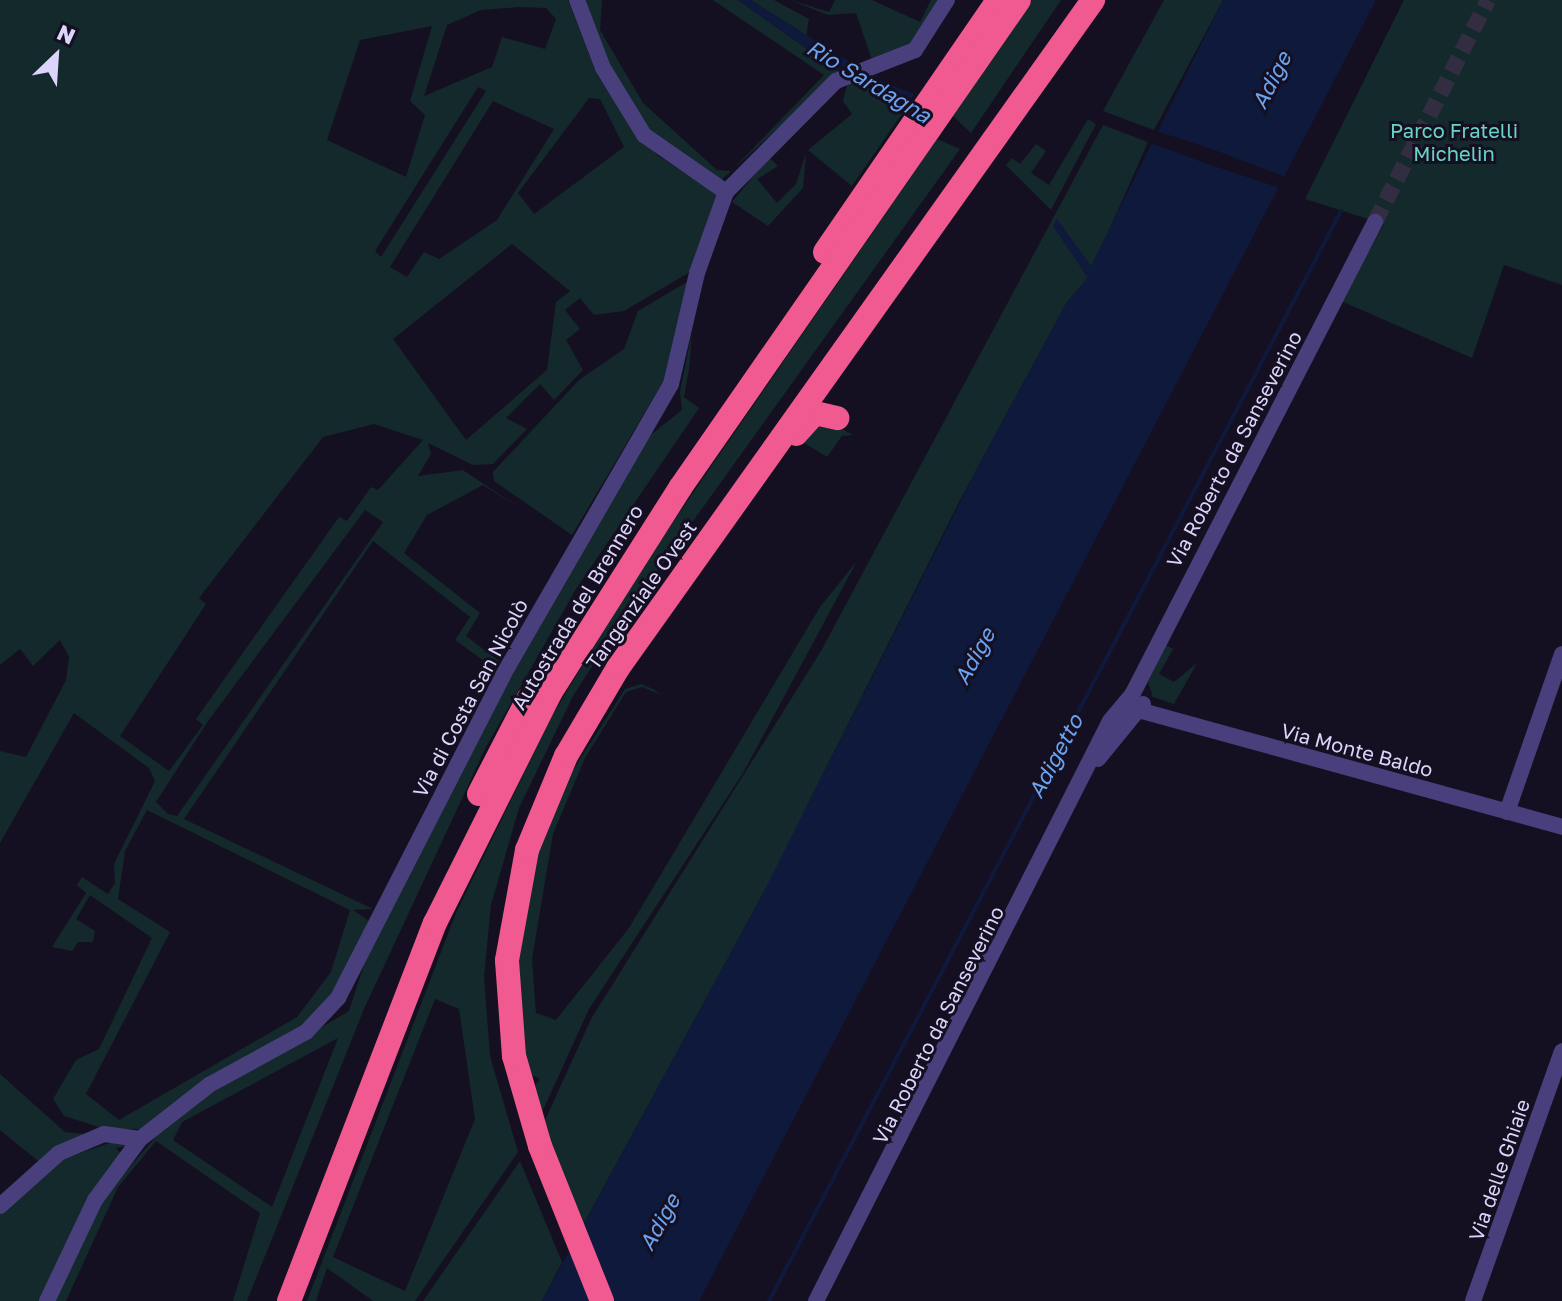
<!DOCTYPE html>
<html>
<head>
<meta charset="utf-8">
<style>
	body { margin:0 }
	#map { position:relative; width:1562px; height:1301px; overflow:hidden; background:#151021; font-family:"Golos Text",sans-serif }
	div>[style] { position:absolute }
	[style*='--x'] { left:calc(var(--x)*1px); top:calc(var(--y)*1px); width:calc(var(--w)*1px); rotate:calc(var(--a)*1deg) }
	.green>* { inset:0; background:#13292b }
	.water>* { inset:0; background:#0e193c }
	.pier>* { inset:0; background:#151021 }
	.stream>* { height:4px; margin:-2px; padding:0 2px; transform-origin:2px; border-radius:2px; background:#0e193c }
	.minor-tunnel>* { height:16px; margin-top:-8px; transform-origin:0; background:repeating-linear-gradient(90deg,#332d42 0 16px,transparent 0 24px) }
	.minor>* { height:16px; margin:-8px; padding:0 8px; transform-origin:8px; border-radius:8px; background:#493f7c }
	.highway>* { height:24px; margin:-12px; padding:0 12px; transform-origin:12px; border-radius:12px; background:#f05a90 }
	span { translate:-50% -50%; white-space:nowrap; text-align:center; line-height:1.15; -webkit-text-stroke:6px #151021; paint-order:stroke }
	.park-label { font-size:20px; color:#67d5c6 }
	.street-label { font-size:20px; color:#ddd4fb }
	.water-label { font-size:22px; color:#6ba3f2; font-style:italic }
	.north { position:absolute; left:16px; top:16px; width:80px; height:80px; -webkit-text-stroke:6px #151021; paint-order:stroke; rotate:25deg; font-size:22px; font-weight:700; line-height:32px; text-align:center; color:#ddd4fb }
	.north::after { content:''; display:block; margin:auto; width:28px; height:36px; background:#ddd4fb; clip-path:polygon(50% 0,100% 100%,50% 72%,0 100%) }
</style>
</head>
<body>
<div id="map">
	<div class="green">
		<div style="clip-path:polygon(evenodd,0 0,568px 0,597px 75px,629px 123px,657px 155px,717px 194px,690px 272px,624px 311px,594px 315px,580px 298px,565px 310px,580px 329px,566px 340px,583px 370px,554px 400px,540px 384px,506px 418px,527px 429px,493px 464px,473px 465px,428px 443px,431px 454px,418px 476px,463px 470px,524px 511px,483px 485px,427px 515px,404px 553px,480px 613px,466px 636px,499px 661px,495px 669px,455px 640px,470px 617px,373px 541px,184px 819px,373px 909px,353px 910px,369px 921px,338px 988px,301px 1029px,142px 1129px,105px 1129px,64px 1116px,53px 1099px,76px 1060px,99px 1049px,152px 938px,90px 895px,76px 919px,95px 931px,93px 942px,78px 942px,72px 951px,52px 947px,86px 893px,77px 885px,82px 877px,108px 894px,115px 883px,114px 864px,155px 781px,149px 768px,74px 713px,0 843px,0 751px,26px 757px,66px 680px,69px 657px,60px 640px,33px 666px,20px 649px,0 665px,0 0,520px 7px,546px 8px,556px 19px,545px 49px,502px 37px,492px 67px,424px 96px,447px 25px,481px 10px,520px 7px,0 0,432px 26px,410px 101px,425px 115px,406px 177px,327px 140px,360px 40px,432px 26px,0 0,478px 87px,486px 91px,381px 257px,375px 251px,478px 87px,0 0,589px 98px,600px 99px,624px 147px,534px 214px,518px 193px,589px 98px,0 0,493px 101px,554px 129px,497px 220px,439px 259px,424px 252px,407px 277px,390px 267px,493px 101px,0 0,512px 244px,570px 291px,556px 302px,547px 370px,466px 440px,393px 339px,512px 244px,0 0,374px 424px,423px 440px,378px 490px,371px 487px,347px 521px,339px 517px,196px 719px,203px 725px,169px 771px,120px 736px,206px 604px,199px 598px,323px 437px,374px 424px,0 0,365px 510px,383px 522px,177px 816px,168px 814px,156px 802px,208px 721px,365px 510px,0 0,147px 810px,350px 910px,331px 972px,297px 1017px,119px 1120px,86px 1094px,170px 932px,118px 899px,125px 851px,147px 810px)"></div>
		<div style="clip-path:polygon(586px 0,602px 0,600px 30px,643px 103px,717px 170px,731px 171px,824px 75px,713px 0,738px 0,840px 72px,720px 181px,646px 128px,599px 45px)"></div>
		<div style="clip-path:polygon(751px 0,774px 0,809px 19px,806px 37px)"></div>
		<div style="clip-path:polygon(790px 0,829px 12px,835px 0,872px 0,920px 22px,931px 0,941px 0,915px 43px,873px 63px,856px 13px,828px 15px)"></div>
		<div style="clip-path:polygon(1032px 0,1061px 0,971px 133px,953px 116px)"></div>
		<div style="clip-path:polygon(1164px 0,1223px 0,1154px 130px,1103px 111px)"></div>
		<div style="clip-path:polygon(1404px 0,1562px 0,1562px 285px,1504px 265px,1472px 358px,1341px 301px,1384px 224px,1305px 199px)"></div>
		<div style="clip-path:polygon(858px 81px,906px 108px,852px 186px,808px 150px,852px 114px,843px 101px,847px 85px)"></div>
		<div style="clip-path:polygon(1088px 119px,1096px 124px,1051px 210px,1006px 165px,1012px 158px,1020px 164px,1036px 144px,1046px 151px,1031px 173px,1049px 185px)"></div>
		<div style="clip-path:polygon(1103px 125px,1148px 142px,1088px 278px,1067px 302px,959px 502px,765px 890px,582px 1227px,542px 1127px,591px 1019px,821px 651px)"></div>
		<div style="clip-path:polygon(evenodd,937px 139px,960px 149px,620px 623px,573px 696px,519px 808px,491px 905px,484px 977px,490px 1056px,518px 1152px,415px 1301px,373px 1301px,327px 1268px,316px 1301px,307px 1301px,456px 913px,552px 716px,644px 564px,937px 139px,435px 999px,459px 1009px,475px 1119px,405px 1291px,333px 1257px,435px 999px)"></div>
		<div style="clip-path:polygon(806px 153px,803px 188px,768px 226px,732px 202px,769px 157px,778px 166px,757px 179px,777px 203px,796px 184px)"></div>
		<div style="clip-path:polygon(687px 282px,676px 360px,572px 535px,494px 481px,493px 472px,579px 380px,624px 349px,638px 311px)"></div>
		<div style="clip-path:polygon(evenodd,692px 332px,689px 369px,684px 397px,699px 408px,576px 589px,486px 747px,364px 1009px,247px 1301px,233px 1301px,260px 1213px,156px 1141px,118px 1187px,66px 1301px,53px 1301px,100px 1201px,175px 1115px,349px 1011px,366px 959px,507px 682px,648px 437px,682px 410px,680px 392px,692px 332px,338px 1038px,272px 1207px,173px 1140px,182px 1122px,338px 1038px)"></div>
		<div style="clip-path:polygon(831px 423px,853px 435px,842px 436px,827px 457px,798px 439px,807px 425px)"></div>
		<div style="clip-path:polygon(857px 561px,743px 773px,589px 1009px,539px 1119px,531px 1091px,540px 1079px,528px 1073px,520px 1052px,517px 919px,552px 803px,625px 689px,641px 684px,653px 689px,662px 695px,642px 687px,626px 692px,585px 758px,553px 834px,532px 959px,536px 1013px,556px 1020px,629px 928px,820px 607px)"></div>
		<div style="clip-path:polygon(1166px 645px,1173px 649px,1159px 674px,1174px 682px,1197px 663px,1174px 704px,1153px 697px,1148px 682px)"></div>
		<div style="clip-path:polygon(0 1074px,65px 1132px,94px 1135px,38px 1161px,0 1130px)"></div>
		<div style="clip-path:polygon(116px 1141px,129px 1146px,116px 1148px,121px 1154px,40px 1301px,0 1301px,0 1210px,49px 1163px)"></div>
		<div style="clip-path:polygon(520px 1161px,562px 1262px,542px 1301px,423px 1301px)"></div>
	</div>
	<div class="water">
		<div style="clip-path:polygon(738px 0,751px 0,858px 67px,840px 72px)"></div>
		<div style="clip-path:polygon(1223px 0,1376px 0,699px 1301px,542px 1301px,765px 890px,974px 474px,1067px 302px,1088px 278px,1053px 226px,1057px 219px,1091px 266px)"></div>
		<div style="clip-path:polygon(873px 77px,914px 94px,906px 108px,858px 81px)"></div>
	</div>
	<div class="pier">
		<div style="clip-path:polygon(1150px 129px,1209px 148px,1289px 178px,1283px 189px,1205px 163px,1145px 141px)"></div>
	</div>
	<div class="stream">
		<div style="--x:769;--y:1301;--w:1231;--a:-62.31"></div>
	</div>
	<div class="minor-tunnel">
		<div style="--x:1375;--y:222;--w:249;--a:-63"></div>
	</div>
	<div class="minor">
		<div style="--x:577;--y:0;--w:73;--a:69.1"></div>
		<div style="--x:603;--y:68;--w:79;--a:58.5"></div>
		<div style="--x:644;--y:135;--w:100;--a:34.8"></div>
		<div style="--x:1142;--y:711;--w:436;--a:15.4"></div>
		<div style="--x:1098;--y:759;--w:71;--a:-50.7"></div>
		<div style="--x:1507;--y:812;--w:167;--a:-70.8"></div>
		<div style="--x:0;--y:1206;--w:79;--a:-41.9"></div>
		<div style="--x:59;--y:1153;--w:49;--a:-22.9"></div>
		<div style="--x:104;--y:1134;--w:36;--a:8"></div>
		<div style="--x:47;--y:1301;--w:112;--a:-64.6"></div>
		<div style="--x:95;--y:1200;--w:76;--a:-53.6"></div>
		<div style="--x:140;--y:1139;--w:88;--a:-38"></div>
		<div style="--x:209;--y:1085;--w:111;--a:-28.7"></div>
		<div style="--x:306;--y:1032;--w:47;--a:-46.7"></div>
		<div style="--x:338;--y:998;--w:363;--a:-62.9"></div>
		<div style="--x:503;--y:675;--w:336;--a:-60"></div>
		<div style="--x:671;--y:384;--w:114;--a:-76.8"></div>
		<div style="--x:697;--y:273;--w:86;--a:-70.3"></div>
		<div style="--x:726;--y:192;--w:156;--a:-45.3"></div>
		<div style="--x:836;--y:81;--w:85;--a:-21.4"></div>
		<div style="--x:915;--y:50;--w:59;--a:-57.4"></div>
		<div style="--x:816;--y:1301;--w:650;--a:-63.12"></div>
		<div style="--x:1110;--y:721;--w:34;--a:-50"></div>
		<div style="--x:1132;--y:695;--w:532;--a:-62.81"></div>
		<div style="--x:1473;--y:1301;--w:265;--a:-70.4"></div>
	</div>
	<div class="highway">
		<div style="--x:825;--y:252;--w:306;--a:-55.5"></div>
		<div style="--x:796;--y:434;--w:28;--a:-48"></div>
		<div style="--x:815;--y:413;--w:23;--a:13"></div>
		<div style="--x:479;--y:794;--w:107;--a:-62.7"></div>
		<div style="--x:289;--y:1301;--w:405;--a:-68.9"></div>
		<div style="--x:435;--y:923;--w:257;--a:-63.4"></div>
		<div style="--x:550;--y:693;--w:243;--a:-57.6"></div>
		<div style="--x:680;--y:488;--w:594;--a:-55.21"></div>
		<div style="--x:602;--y:1301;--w:167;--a:-111.8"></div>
		<div style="--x:540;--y:1146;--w:94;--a:-106.1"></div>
		<div style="--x:514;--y:1056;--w:96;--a:-94.2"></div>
		<div style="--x:507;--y:960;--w:112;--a:-79.7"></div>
		<div style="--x:527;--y:850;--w:102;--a:-67.5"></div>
		<div style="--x:566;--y:756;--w:102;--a:-59.4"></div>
		<div style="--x:618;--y:668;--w:820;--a:-54.58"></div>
	</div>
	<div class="park-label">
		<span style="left:1454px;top:142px">Parco Fratelli<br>Michelin</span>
	</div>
	<div class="street-label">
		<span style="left:1234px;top:449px;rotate:-62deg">Via Roberto da Sanseverino</span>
		<span style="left:641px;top:595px;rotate:-55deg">Tangenziale Ovest</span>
		<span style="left:577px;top:607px;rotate:-59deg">Autostrada del Brennero</span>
		<span style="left:470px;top:698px;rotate:-62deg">Via di Costa San Nicolò</span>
		<span style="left:1357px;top:750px;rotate:15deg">Via Monte Baldo</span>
		<span style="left:938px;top:1025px;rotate:-63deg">Via Roberto da Sanseverino</span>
		<span style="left:1499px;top:1170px;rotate:-71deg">Via delle Ghiaie</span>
	</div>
	<div class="water-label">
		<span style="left:1271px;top:80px;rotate:-63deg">Adige</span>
		<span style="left:869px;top:81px;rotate:31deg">Rio Sardagna</span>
		<span style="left:974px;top:656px;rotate:-61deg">Adige</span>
		<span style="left:1055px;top:756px;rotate:-62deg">Adigetto</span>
		<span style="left:659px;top:1222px;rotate:-61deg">Adige</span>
	</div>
	<div class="north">N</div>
</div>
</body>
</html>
